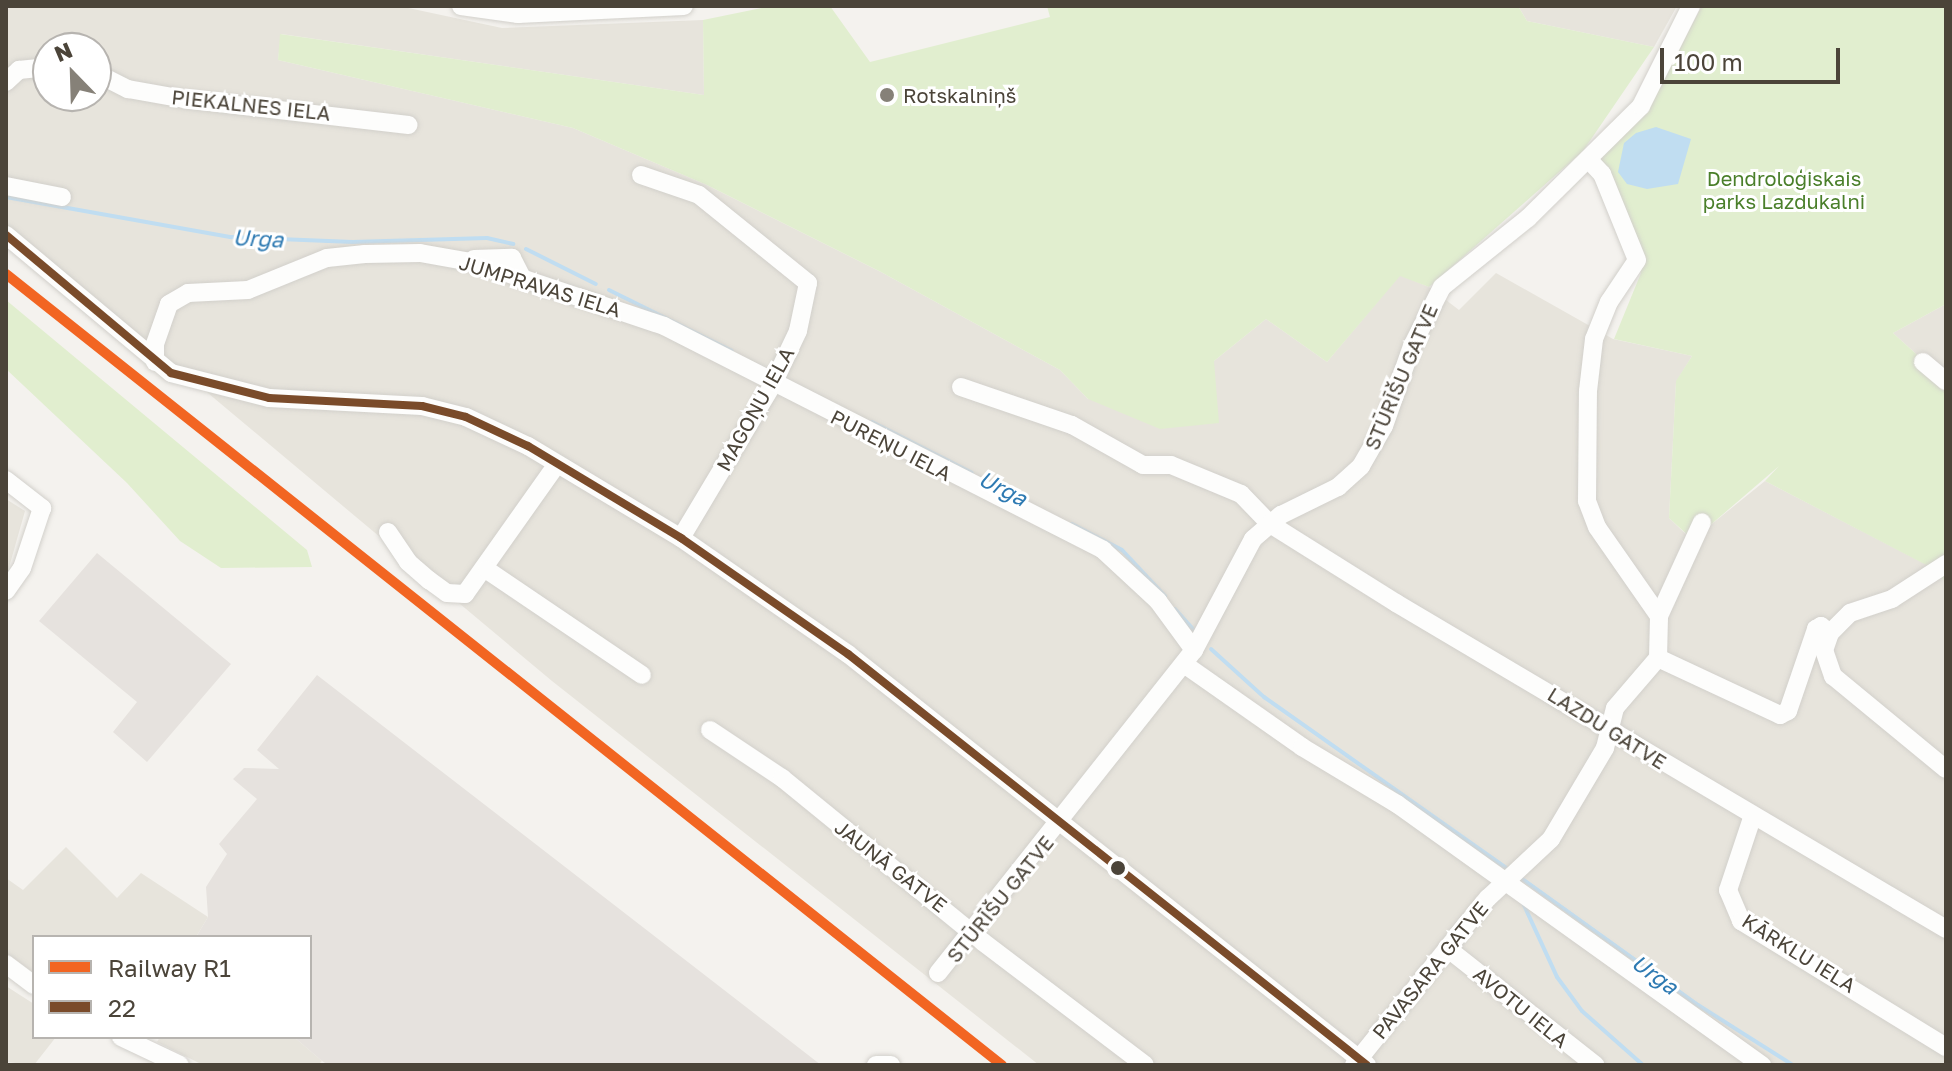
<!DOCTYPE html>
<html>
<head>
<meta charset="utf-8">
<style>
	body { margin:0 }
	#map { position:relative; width:1952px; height:1071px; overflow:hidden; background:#f4f2ee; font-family:"Golos Text",sans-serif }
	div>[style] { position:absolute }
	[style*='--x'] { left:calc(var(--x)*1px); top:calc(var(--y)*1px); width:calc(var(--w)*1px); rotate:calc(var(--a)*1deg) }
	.residential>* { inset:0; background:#e7e4dc }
	.industrial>* { inset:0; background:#e6e2de }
	.green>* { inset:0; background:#e1eecf }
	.water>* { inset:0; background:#c0ddf1 }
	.stream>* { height:4px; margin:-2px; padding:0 2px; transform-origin:2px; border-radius:2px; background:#c0ddf1 }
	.roads { filter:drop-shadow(0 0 2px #d2d0cb) drop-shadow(0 0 2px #d2d0cb) }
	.minor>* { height:18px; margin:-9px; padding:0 9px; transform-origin:9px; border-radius:9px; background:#fdfdfc }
	.bus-1>* { height:8px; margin:-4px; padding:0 4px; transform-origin:4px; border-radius:4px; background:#7a4b2a }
	.rail-1>* { height:10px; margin:-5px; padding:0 5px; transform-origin:5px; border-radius:5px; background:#f26522 }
	.dots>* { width:22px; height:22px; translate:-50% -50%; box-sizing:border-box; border:4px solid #fff; border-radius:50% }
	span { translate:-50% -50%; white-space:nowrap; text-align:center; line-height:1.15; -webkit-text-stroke:6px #fff; paint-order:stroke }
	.poi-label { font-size:20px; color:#4b4439 }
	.left { translate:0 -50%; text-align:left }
	.street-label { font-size:20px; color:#4b4439 }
	.park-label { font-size:20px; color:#4a7f2a }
	.water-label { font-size:22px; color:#2e7ab2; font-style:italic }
	.frame { position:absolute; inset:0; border:8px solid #4b4439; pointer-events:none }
	.legend { position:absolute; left:32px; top:935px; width:280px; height:104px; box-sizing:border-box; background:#fff; border:2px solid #b7b4b0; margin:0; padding:10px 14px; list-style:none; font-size:24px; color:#4b4439 }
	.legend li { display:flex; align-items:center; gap:16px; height:40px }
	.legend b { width:40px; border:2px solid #b7b4b0 }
	.north { position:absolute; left:32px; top:32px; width:80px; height:80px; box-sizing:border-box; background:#fff; border:2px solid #b7b4b0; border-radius:50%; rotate:337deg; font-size:22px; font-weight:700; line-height:32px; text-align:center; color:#4b4439 }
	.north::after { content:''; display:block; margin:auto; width:28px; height:36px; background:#868178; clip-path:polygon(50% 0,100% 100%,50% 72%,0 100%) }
	.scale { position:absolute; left:1660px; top:48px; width:180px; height:36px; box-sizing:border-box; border:4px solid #4b4439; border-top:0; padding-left:10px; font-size:24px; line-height:28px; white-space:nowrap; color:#4b4439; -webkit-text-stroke:6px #fff; paint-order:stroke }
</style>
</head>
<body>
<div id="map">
	<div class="residential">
		<div style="clip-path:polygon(evenodd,6px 6px,399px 6px,502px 28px,703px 20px,704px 95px,281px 34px,278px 60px,573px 128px,707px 185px,881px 272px,1060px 370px,1088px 399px,1214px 361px,1266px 319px,1327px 362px,1400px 275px,1429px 287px,1459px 310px,1496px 273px,1613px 339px,1692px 356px,1676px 382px,1669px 518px,1692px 540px,1765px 481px,1935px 569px,1946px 583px,1946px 1065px,1039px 1065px,552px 681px,6px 224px,6px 6px,48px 48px,96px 48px,96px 96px,48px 96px,48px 48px)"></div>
		<div style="clip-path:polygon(1518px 6px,1677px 6px,1654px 47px,1527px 21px)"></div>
		<div style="clip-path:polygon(1946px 304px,1946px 381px,1893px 333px)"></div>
		<div style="clip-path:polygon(6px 499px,25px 511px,6px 578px)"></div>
		<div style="clip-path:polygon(66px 847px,117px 898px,141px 873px,208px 917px,196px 937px,34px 937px,34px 973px,6px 953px,6px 878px,23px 890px)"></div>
		<div style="clip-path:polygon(6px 986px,34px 1004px,34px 1037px,56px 1037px,34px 1065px,6px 1062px)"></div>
		<div style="clip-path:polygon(160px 1037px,294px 1037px,322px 1061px,318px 1065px,203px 1065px,157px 1042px)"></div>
	</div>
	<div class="industrial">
		<div style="clip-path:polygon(97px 553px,231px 664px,147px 762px,113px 732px,137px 702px,39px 621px)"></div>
		<div style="clip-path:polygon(317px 675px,821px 1065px,328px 1065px,322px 1061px,294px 1037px,310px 1037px,310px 937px,196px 937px,208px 917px,206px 887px,227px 854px,219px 844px,257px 799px,233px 779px,244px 768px,279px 769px,257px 750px)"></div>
	</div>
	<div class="green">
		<div style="clip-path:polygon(771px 6px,830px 6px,870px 62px,1050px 17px,1047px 6px,1518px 6px,1527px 21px,1654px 47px,1583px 151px,1429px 287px,1400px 276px,1327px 362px,1266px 319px,1214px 361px,1219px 423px,1160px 429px,1088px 399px,1060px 370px,881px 272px,707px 185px,573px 128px,278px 60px,280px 34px,704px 95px,703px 20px)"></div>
		<div style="clip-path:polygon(1702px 6px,1946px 6px,1946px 304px,1893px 333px,1946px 381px,1946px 583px,1934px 569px,1765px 481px,1779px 466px,1693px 540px,1669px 518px,1676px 381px,1692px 356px,1614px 339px,1641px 273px,1607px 194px,1587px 171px,1679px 48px)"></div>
		<div style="clip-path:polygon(6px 300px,307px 550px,312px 567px,221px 568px,180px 541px,127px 483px,6px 369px)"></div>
	</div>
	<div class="water">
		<div style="clip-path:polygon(1656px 127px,1691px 139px,1678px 184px,1647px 189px,1627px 184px,1618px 172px,1624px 143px,1636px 133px)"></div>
	</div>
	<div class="stream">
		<div style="--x:6;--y:197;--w:229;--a:10.1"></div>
		<div style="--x:231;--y:237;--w:122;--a:2.3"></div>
		<div style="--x:353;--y:242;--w:134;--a:-1.7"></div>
		<div style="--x:487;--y:238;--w:27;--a:13"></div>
		<div style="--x:526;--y:249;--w:78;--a:26.6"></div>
		<div style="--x:609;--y:290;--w:137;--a:26.4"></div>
		<div style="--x:872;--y:422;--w:112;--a:27"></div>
		<div style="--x:1072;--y:524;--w:56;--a:27.5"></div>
		<div style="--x:1122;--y:550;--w:63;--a:46.9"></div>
		<div style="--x:1175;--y:609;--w:30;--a:48"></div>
		<div style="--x:1211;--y:649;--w:72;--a:42.2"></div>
		<div style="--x:1264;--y:697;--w:296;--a:35.2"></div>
		<div style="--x:1521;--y:878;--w:218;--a:35.7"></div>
		<div style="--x:1698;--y:1005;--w:112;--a:32.3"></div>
		<div style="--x:1523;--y:903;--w:81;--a:65.3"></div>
		<div style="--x:1557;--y:977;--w:42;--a:53.7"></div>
		<div style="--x:1582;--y:1011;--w:81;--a:41.5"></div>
	</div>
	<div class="roads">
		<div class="minor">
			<div style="--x:461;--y:6;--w:58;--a:8"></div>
			<div style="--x:518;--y:14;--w:166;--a:-2.8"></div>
			<div style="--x:96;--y:73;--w:36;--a:27"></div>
			<div style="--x:128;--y:89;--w:57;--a:10.1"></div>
			<div style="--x:184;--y:99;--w:226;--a:6.6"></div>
			<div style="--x:6;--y:82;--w:18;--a:-43"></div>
			<div style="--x:19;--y:70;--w:29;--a:-6"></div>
			<div style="--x:641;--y:175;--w:61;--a:19"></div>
			<div style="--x:699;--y:195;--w:140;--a:38.9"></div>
			<div style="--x:808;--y:283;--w:49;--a:101.8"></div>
			<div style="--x:798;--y:331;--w:59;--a:115.3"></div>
			<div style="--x:773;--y:384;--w:179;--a:120.9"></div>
			<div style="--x:6;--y:186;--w:57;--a:11.1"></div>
			<div style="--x:6;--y:235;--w:215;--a:39.9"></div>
			<div style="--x:171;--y:373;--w:101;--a:14.3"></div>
			<div style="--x:269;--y:398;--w:153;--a:3"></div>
			<div style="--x:422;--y:406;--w:45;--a:14"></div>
			<div style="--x:466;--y:417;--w:68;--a:25.1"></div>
			<div style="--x:528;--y:446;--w:179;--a:31"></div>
			<div style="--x:681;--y:538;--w:203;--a:34.8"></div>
			<div style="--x:848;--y:654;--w:662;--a:38.38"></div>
			<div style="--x:474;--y:259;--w:38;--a:-2"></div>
			<div style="--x:512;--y:258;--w:22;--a:63"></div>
			<div style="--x:155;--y:362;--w:18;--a:-90"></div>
			<div style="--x:155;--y:344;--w:42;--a:-70.7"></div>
			<div style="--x:169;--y:304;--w:22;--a:-30"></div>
			<div style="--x:188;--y:293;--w:60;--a:-2.9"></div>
			<div style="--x:248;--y:290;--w:85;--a:-22.1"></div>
			<div style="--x:327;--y:258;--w:38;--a:-6"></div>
			<div style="--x:365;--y:254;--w:55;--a:-1"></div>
			<div style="--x:420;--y:253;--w:58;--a:10"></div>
			<div style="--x:477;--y:263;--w:197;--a:18.6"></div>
			<div style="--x:664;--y:326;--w:493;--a:27"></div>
			<div style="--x:1103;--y:550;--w:75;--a:42.8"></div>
			<div style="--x:1158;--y:601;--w:61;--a:53.7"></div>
			<div style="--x:1923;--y:362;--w:30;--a:40"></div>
			<div style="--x:961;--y:387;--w:117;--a:18.9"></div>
			<div style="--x:1072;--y:425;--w:81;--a:29.4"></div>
			<div style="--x:1143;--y:465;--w:28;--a:0"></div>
			<div style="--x:1171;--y:465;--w:76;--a:22.5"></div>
			<div style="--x:1241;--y:494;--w:42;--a:46"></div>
			<div style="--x:1270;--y:524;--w:149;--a:32.1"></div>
			<div style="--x:1396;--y:603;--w:639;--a:30.66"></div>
			<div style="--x:6;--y:480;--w:46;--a:37.9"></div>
			<div style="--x:42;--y:508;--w:63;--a:108.4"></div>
			<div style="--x:22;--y:568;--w:28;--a:125"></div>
			<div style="--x:388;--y:532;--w:36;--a:56"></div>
			<div style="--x:408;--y:562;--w:28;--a:41"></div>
			<div style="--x:429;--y:580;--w:22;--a:36"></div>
			<div style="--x:447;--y:593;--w:18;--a:3"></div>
			<div style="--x:465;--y:594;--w:159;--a:-54.7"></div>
			<div style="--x:1946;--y:564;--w:64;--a:147.1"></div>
			<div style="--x:1892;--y:599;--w:44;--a:161.6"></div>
			<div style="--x:1850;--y:613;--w:28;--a:135"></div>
			<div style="--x:1830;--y:633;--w:18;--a:109"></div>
			<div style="--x:1824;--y:650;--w:28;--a:71"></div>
			<div style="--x:1833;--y:676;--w:146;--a:39.5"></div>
			<div style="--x:487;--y:570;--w:187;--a:34.1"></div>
			<div style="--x:1659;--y:616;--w:103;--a:-65.4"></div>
			<div style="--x:1658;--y:658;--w:135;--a:25"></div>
			<div style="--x:1780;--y:715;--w:9;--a:-27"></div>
			<div style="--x:1788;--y:711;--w:87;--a:-71.1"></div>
			<div style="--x:1816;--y:629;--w:6;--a:-31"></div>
			<div style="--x:1821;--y:626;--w:11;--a:38"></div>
			<div style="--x:1184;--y:664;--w:144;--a:35.1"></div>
			<div style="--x:1302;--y:747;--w:111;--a:31"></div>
			<div style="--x:1397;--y:804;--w:449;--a:35.6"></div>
			<div style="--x:710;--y:730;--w:87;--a:33.7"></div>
			<div style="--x:782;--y:778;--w:259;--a:39.2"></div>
			<div style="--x:983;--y:942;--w:203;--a:37.2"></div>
			<div style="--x:1752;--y:818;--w:76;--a:108.4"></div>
			<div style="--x:1728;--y:890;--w:34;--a:67"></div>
			<div style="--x:1741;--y:921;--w:241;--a:31.6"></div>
			<div style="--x:1447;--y:948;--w:189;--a:38.3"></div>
			<div style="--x:6;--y:964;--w:35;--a:37"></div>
			<div style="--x:938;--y:973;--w:412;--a:-51.6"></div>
			<div style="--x:1194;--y:650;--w:126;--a:-62"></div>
			<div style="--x:1253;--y:539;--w:37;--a:-41"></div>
			<div style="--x:1281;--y:515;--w:64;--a:-26.2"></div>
			<div style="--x:1338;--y:487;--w:31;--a:-42"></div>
			<div style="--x:1361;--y:466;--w:46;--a:-60.1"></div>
			<div style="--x:1384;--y:426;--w:85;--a:-70.7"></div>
			<div style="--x:1412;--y:346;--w:66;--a:-63"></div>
			<div style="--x:1442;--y:287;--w:110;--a:-38.7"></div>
			<div style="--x:1528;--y:218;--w:159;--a:-44.7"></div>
			<div style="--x:1641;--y:106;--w:112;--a:-63.4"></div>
			<div style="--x:121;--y:1037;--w:65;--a:25.4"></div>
			<div style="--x:876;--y:1065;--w:15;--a:0"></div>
			<div style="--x:1354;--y:1065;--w:214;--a:-51.3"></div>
			<div style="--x:1488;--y:898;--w:86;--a:-43.1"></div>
			<div style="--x:1551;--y:839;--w:106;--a:-59.3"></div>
			<div style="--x:1605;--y:748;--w:41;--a:-76"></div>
			<div style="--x:1615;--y:708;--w:66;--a:-49.3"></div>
			<div style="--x:1658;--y:658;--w:42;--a:-88.6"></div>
			<div style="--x:1659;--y:616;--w:108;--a:-124.9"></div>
			<div style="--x:1597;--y:527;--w:28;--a:-111"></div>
			<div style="--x:1587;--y:501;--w:110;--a:-89.5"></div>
			<div style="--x:1588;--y:391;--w:52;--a:-83.4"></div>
			<div style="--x:1594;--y:339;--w:40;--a:-68"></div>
			<div style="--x:1609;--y:302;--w:50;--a:-56.3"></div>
			<div style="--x:1637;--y:260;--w:93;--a:-112.1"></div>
			<div style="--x:1602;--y:174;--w:18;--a:-133"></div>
		</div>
	</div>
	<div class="bus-1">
		<div style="--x:6;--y:235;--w:215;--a:39.9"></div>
		<div style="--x:171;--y:373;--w:101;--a:14.3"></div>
		<div style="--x:269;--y:398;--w:153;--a:3"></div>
		<div style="--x:422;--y:406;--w:45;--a:14"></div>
		<div style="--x:466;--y:417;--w:68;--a:25.1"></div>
		<div style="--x:528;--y:446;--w:179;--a:31"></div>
		<div style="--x:681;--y:538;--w:203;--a:34.8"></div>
		<div style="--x:848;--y:654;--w:662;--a:38.38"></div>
	</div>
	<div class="rail-1">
		<div style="--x:6;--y:274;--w:1272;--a:38.46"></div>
	</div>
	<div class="dots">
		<div style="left:887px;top:95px;background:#868178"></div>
		<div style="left:1118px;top:868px;background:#4b4439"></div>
	</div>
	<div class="poi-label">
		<span class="left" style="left:903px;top:95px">Rotskalniņš</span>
	</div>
	<div class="street-label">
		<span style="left:251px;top:105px;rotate:6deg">PIEKALNES IELA</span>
		<span style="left:540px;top:286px;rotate:17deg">JUMPRAVAS IELA</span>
		<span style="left:1401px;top:377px;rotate:-67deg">STŪRĪŠU GATVE</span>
		<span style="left:755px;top:409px;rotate:-61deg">MAGOŅU IELA</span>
		<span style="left:891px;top:445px;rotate:27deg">PUREŅU IELA</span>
		<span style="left:1607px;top:728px;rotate:32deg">LAZDU GATVE</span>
		<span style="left:891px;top:866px;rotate:38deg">JAUNĀ GATVE</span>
		<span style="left:1000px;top:899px;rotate:-51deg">STŪRĪŠU GATVE</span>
		<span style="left:1799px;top:953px;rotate:32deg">KĀRKLU IELA</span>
		<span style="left:1430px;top:970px;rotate:-51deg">PAVASARA GATVE</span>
		<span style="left:1521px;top:1007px;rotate:39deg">AVOTU IELA</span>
	</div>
	<div class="park-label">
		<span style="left:1784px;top:190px">Dendroloģiskais<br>parks Lazdukalni</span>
	</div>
	<div class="water-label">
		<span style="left:258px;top:238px;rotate:3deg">Urga</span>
		<span style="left:1003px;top:488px;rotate:27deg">Urga</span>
		<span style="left:1655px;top:974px;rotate:36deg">Urga</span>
	</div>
	<div class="frame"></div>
	<ul class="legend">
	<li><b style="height:10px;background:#f26522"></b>Railway R1</li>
	<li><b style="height:10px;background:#7a4b2a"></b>22</li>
	</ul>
	<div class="north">N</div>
	<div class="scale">100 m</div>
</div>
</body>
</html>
